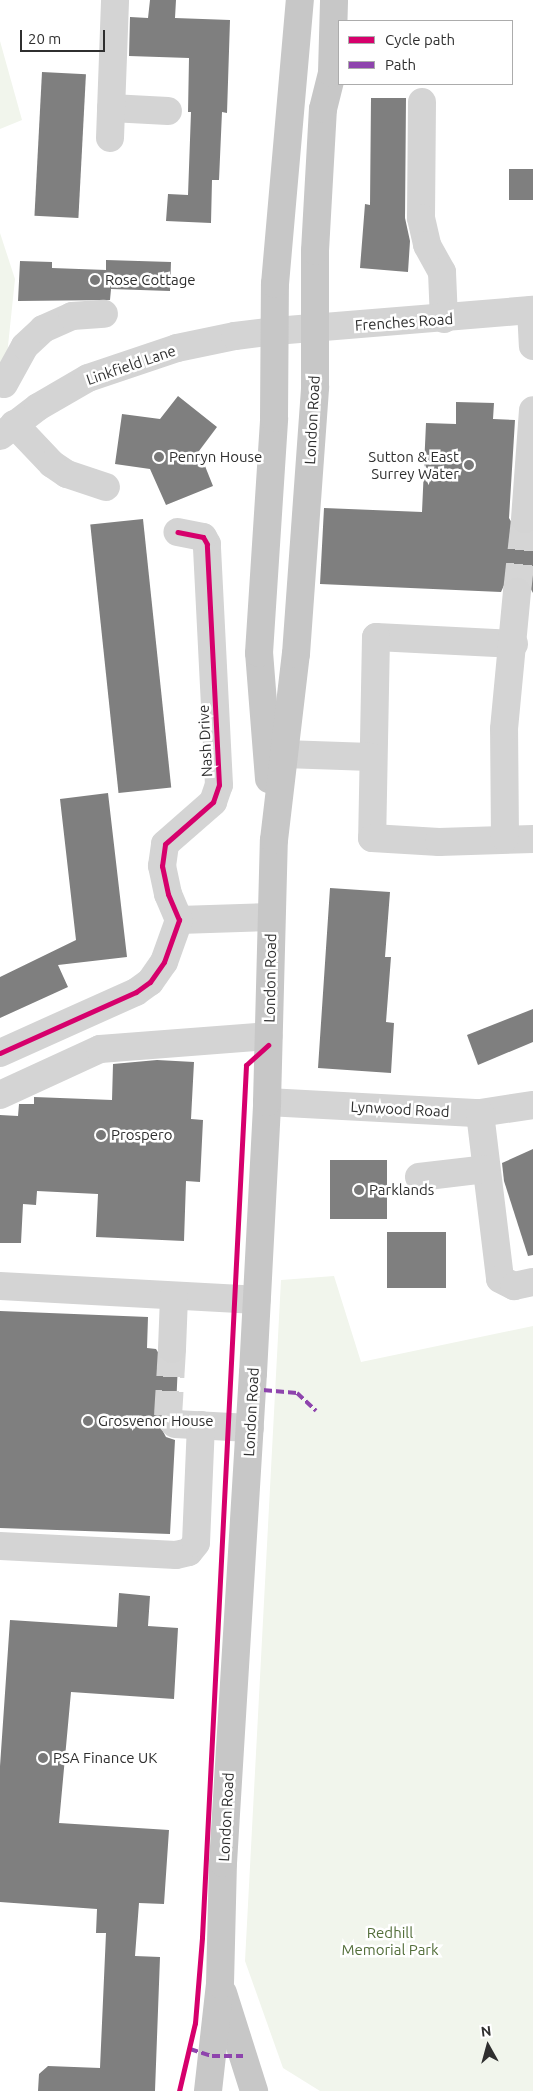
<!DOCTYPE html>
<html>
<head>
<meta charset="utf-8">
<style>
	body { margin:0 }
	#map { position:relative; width:533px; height:2091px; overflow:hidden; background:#fff; font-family:Ubuntu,sans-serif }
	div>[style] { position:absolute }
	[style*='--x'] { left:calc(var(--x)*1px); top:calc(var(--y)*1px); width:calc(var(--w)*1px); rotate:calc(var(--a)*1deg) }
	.green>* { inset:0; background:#f1f5ec }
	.building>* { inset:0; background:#7f7f7f; transform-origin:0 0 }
	.minor-tunnel>* { height:28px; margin-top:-14px; transform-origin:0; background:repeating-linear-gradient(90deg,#d5d5d5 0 28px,transparent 0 42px) }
	.minor>* { height:28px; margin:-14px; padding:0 14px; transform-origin:14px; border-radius:14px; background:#d4d4d4 }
	.major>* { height:28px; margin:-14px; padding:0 14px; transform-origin:14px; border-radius:14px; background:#c7c7c7 }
	.quiet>* { height:4px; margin-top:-2px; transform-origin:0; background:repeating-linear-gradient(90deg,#8e44ad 0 8px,transparent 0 12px) }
	.cycleway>* { height:5px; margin:-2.5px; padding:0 2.5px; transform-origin:2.5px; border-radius:2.5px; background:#d6006c }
	.dots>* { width:14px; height:14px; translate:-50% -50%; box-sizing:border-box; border:2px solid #fff; border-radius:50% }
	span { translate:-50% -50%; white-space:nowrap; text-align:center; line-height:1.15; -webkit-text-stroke:5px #fff; paint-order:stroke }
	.poi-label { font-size:15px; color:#2f2f2f }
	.left { translate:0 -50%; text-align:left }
	.right { translate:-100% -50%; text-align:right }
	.street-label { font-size:15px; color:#2f2f2f }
	.park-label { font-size:15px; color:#536e3a }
	.legend { position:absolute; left:338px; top:20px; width:175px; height:65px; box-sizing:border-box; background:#fff; border:1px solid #acacac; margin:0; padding:6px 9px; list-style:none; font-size:15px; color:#2f2f2f }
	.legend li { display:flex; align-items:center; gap:10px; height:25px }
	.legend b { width:25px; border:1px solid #acacac }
	.north { position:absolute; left:463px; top:2021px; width:50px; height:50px; -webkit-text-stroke:4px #fff; paint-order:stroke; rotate:353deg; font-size:14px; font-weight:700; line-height:20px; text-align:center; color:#2f2f2f }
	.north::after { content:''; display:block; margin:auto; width:18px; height:22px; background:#2f2f2f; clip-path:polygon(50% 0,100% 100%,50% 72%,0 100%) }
	.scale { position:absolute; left:20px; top:30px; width:85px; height:22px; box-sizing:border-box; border:2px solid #2f2f2f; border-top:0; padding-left:6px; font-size:15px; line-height:18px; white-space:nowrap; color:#2f2f2f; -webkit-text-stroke:4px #fff; paint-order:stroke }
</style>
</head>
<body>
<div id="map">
	<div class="green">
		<div style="clip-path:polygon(0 41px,22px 120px,0 129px)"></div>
		<div style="clip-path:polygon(0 233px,15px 279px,4px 384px,0 387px)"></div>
		<div style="clip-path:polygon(334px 1276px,361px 1362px,533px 1326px,533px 2091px,320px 2091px,283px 2068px,245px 1961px,281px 1280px)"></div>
	</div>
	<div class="building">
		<div style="clip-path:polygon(150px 0,176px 0,175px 18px,230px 20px,227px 113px,222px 112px,219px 180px,212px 180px,211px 223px,166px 221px,168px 194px,188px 195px,191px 112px,188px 112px,189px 58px,129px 56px,130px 17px,148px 18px)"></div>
		<div style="left:42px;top:72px;width:44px;height:144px;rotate:3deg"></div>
		<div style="clip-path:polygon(371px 98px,406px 98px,405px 218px,410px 241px,408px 272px,360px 268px,365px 204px,370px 205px)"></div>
		<div style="left:509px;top:169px;width:24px;height:31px"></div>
		<div style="clip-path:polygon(106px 260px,171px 262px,170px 291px,111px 289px,110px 300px,18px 301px,20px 261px,52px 262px,52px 268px,106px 270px)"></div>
		<div style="clip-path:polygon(178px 396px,217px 427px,199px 451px,213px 486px,166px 505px,150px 469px,115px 464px,122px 414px,160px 419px)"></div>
		<div style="clip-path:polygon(456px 402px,494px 403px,493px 419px,515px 420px,509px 518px,517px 532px,533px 532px,533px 593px,526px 580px,518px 576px,505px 583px,501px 592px,320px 584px,324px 508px,422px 512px,426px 423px,456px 424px)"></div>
		<div style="left:143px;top:519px;width:270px;height:53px;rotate:84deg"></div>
		<div style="clip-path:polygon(108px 793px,127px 957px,58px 965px,68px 987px,0 1018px,0 977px,76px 940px,60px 799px)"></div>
		<div style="clip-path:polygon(330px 888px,390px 892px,385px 957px,391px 957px,386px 1022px,394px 1023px,391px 1073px,318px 1068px)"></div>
		<div style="clip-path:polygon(533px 1009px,533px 1042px,478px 1065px,467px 1035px)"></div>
		<div style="clip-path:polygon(157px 1060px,194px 1062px,191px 1119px,203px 1120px,200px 1182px,186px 1181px,184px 1241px,96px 1237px,98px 1194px,37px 1191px,36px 1205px,23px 1204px,21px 1243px,0 1243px,0 1115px,18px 1116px,19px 1104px,34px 1104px,34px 1097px,112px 1100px,113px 1064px)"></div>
		<div style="clip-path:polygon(533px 1149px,533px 1255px,528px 1256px,504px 1181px,502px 1163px)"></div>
		<div style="left:330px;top:1160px;width:57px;height:59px"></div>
		<div style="left:387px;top:1232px;width:59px;height:56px"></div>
		<div style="clip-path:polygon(0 1311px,148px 1317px,147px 1348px,156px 1349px,164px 1362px,178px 1363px,176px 1408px,162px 1415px,159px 1424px,166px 1437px,175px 1440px,170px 1534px,0 1528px)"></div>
		<div style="clip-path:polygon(119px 1593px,150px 1596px,148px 1626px,178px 1628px,174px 1699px,71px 1692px,59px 1823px,169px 1830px,164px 1904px,139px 1903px,135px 1956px,160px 1957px,155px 2091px,38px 2091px,39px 2074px,48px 2066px,100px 2068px,106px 1933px,96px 1933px,97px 1909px,0 1902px,0 1766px,10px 1620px,117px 1627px)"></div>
	</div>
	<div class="minor-tunnel">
		<div style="--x:517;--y:592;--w:73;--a:-83.7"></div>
		<div style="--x:172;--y:1349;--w:67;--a:93.4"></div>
		<div style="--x:168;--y:1416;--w:11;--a:49"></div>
	</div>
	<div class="minor">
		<div style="--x:422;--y:102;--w:116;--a:90.5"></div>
		<div style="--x:421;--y:218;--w:28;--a:77"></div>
		<div style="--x:427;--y:245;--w:31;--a:61"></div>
		<div style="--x:442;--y:272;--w:47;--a:87.6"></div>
		<div style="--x:111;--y:108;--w:57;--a:3"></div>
		<div style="--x:110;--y:138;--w:138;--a:-87.9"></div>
		<div style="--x:531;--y:310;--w:36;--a:87"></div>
		<div style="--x:4;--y:384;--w:43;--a:-61.1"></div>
		<div style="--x:25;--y:346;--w:25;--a:-43"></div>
		<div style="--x:43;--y:329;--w:32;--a:-24"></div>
		<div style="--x:72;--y:316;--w:32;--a:-4"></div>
		<div style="--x:14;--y:424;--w:55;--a:46.5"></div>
		<div style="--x:52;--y:464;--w:18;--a:34"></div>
		<div style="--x:67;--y:474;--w:41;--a:18.4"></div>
		<div style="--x:0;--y:436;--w:48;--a:-37.3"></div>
		<div style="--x:38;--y:407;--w:58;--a:-30.1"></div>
		<div style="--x:88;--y:378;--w:94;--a:-18.6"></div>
		<div style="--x:177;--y:348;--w:59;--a:-11.7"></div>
		<div style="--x:235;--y:336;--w:40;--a:-7.1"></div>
		<div style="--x:275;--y:331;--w:259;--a:-4.7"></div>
		<div style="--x:525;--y:519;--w:109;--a:-85.8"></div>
		<div style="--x:514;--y:644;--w:138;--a:-177.1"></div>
		<div style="--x:376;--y:637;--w:201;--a:91.1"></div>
		<div style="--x:372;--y:838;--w:67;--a:3.4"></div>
		<div style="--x:439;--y:842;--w:94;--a:-1.8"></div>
		<div style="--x:284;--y:754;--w:87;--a:2"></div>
		<div style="--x:505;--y:838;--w:109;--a:-90.5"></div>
		<div style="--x:504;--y:729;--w:138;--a:-84.6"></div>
		<div style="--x:179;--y:920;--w:92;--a:-1.9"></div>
		<div style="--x:0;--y:1053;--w:149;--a:-24.2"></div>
		<div style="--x:136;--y:992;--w:17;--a:-36"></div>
		<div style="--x:150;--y:982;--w:24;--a:-55"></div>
		<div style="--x:164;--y:962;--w:45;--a:-70.3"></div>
		<div style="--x:179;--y:920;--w:28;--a:-113"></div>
		<div style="--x:168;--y:894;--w:29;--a:-102"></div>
		<div style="--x:162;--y:866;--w:22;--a:-82"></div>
		<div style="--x:165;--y:844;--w:64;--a:-41.2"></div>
		<div style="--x:213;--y:802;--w:18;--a:-71"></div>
		<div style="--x:219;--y:785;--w:241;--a:-92.9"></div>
		<div style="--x:207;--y:544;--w:8;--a:-120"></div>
		<div style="--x:203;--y:537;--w:26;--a:-169"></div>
		<div style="--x:0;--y:1095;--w:110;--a:-24.7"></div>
		<div style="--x:100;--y:1049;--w:169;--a:-4.4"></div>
		<div style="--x:267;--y:1102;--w:213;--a:3"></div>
		<div style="--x:480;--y:1113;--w:54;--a:-8.6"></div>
		<div style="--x:480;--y:1113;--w:167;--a:83.1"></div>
		<div style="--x:500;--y:1279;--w:16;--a:27"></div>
		<div style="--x:514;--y:1286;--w:19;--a:-12"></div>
		<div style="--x:419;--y:1177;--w:67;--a:-6.8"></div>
		<div style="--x:0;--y:1286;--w:257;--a:3.1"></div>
		<div style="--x:172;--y:1349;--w:53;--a:-87.8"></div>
		<div style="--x:175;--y:1424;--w:75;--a:3.1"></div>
		<div style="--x:0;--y:1546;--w:176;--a:2.9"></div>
		<div style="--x:176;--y:1555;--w:13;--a:-13"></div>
		<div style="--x:189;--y:1552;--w:11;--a:-52"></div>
		<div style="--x:196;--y:1543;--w:118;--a:-87.6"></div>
	</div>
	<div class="major">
		<div style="--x:269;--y:779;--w:126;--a:-94.5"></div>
		<div style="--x:259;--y:653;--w:235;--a:-86.3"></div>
		<div style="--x:274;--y:418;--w:134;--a:-89.6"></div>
		<div style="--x:275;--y:284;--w:285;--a:-85"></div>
		<div style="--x:223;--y:1993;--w:103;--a:72.4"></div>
		<div style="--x:208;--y:2091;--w:108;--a:-83.6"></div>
		<div style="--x:220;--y:1984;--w:121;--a:-88.6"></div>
		<div style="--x:223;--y:1863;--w:491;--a:-86.5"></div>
		<div style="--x:253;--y:1373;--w:271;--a:-87"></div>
		<div style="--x:267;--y:1102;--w:262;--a:-88.5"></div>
		<div style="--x:274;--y:840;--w:187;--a:-83.3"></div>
		<div style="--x:296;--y:654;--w:268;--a:-85.9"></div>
		<div style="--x:315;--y:387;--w:136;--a:-90"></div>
		<div style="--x:315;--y:251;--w:142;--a:-86.8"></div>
		<div style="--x:323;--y:109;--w:37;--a:-76"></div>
		<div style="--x:332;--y:73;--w:73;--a:-88.4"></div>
	</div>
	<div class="quiet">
		<div style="--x:252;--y:1389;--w:45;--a:5.1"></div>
		<div style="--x:297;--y:1393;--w:26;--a:43"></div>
		<div style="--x:190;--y:2049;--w:23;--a:18"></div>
		<div style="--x:212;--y:2056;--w:31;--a:0"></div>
	</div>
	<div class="cycleway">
		<div style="--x:0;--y:1053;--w:149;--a:-24.2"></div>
		<div style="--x:136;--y:992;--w:17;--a:-36"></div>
		<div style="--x:150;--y:982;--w:24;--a:-55"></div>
		<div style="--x:164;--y:962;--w:45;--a:-70.3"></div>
		<div style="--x:179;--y:920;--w:28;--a:-113"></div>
		<div style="--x:168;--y:894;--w:29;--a:-102"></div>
		<div style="--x:162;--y:866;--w:22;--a:-82"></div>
		<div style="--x:165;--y:844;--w:64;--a:-41.2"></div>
		<div style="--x:213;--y:802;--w:18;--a:-71"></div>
		<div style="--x:219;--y:785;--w:241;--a:-92.9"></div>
		<div style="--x:207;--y:544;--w:8;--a:-120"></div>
		<div style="--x:203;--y:537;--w:26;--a:-169"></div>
		<div style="--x:179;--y:2091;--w:70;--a:-76.8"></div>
		<div style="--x:195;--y:2023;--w:86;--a:-85.3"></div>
		<div style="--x:202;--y:1937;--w:873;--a:-87.11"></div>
		<div style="--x:246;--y:1065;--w:30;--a:-42"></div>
	</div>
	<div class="dots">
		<div style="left:95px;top:280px;background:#787878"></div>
		<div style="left:159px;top:457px;background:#787878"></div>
		<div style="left:469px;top:465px;background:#787878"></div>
		<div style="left:101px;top:1135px;background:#787878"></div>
		<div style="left:359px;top:1190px;background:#787878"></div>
		<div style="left:88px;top:1421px;background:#787878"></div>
		<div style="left:43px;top:1758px;background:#787878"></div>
	</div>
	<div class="poi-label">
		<span class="left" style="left:105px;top:280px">Rose Cottage</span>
		<span class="right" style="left:459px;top:465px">Sutton &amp; East<br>Surrey Water</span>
		<span class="left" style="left:169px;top:457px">Penryn House</span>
		<span class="left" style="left:111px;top:1135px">Prospero</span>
		<span class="left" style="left:369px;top:1190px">Parklands</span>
		<span class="left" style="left:98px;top:1421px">Grosvenor House</span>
		<span class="left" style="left:53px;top:1758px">PSA Finance UK</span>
	</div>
	<div class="street-label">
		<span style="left:404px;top:322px;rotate:-4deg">Frenches Road</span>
		<span style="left:131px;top:365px;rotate:-19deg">Linkfield Lane</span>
		<span style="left:312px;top:420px;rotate:-87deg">London Road</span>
		<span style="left:205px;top:741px;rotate:-93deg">Nash Drive</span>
		<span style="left:270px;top:978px;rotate:-89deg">London Road</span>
		<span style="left:400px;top:1109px;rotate:3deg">Lynwood Road</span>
		<span style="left:251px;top:1412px;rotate:-87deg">London Road</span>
		<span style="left:226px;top:1817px;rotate:-87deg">London Road</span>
	</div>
	<div class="park-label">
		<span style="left:390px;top:1941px">Redhill<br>Memorial Park</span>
	</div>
	<ul class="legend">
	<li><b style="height:6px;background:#d6006c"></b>Cycle path</li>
	<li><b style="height:6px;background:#8e44ad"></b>Path</li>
	</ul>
	<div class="north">N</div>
	<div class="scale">20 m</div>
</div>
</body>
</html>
